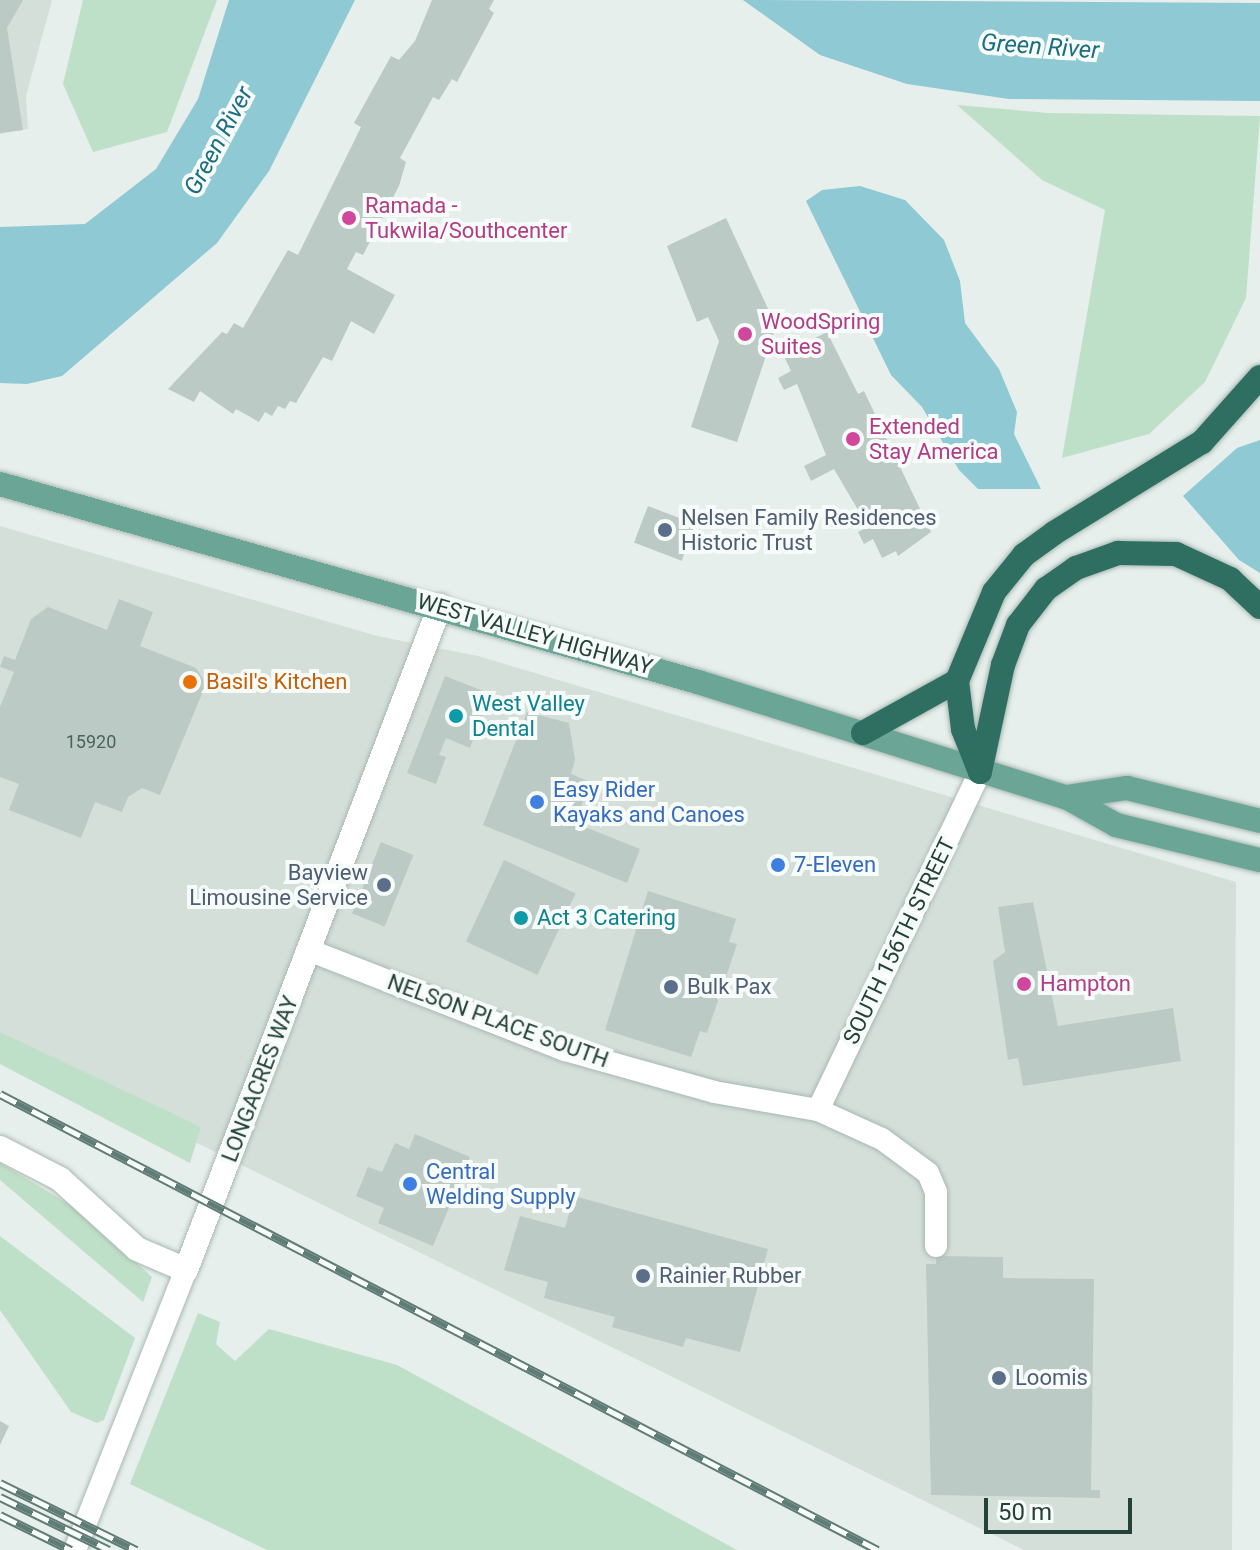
<!DOCTYPE html>
<html>
<head>
<meta charset="utf-8">
<style>
	body { margin:0 }
	#map { position:relative; width:1260px; height:1550px; overflow:hidden; background:#e6efeb; font-family:Roboto,sans-serif }
	div>[style] { position:absolute }
	[style*='--x'] { left:calc(var(--x)*1px); top:calc(var(--y)*1px); width:calc(var(--w)*1px); rotate:calc(var(--a)*1deg) }
	.built>* { inset:0; background:#d4dfda }
	.green>* { inset:0; background:#bfe0c8 }
	.water>* { inset:0; background:#8ec9d4 }
	.building>* { inset:0; background:#bbcac4; transform-origin:0 0 }
	.roads { filter:drop-shadow(0 0 2px #a8b8b2) drop-shadow(0 0 2px #a8b8b2) }
	.street>* { height:22px; margin:-11px; padding:0 11px; transform-origin:11px; border-radius:11px; background:#fff }
	.secondary>* { height:24px; margin:-12px; padding:0 12px; transform-origin:12px; border-radius:12px; background:#fff }
	.primary>* { height:24px; margin:-12px; padding:0 12px; transform-origin:12px; border-radius:12px; background:#6aa596 }
	.highway>* { height:24px; margin:-12px; padding:0 12px; transform-origin:12px; border-radius:12px; background:#2f6f62 }
	.rail>* { height:9px; margin-top:-4.5px; transform-origin:0; background:repeating-linear-gradient(90deg,#f7fbf9 0 18px,#5f7d75 0 36px); box-sizing:border-box; border-block:2px solid #5f7d75 }
	.dots>* { width:22px; height:22px; translate:-50% -50%; box-sizing:border-box; border:4px solid #f7fbf9; border-radius:50% }
	span { translate:-50% -50%; white-space:nowrap; text-align:center; line-height:1.15; -webkit-text-stroke:8px #f7fbf9; paint-order:stroke }
	.number-label { font-size:18px; color:#4a645c }
	.number-label span { -webkit-text-stroke-width:0 }
	.hotel-label { font-size:22px; color:#b23c85 }
	.left { translate:0 -50%; text-align:left }
	.service-label { font-size:22px; color:#4e5e75 }
	.right { translate:-100% -50%; text-align:right }
	.street-label { font-size:22px; color:#24423a }
	.food-label { font-size:22px; color:#c56008 }
	.culture-label { font-size:22px; color:#0d838f }
	.shop-label { font-size:22px; color:#366cbe }
	.water-label { font-size:24px; color:#1c6f80; font-style:italic }
	.scale { position:absolute; left:984px; top:1498px; width:148px; height:36px; box-sizing:border-box; border:4px solid #24423a; border-top:0; padding-left:10px; font-size:24px; line-height:28px; white-space:nowrap; color:#24423a; -webkit-text-stroke:6px #f7fbf9; paint-order:stroke }
</style>
</head>
<body>
<div id="map">
	<div class="built">
		<div style="clip-path:polygon(0 0,52px 0,26px 96px,28px 129px,0 134px)"></div>
		<div style="clip-path:polygon(0 526px,377px 636px,478px 656px,1236px 882px,1232px 1550px,1024px 1550px,0 1046px)"></div>
	</div>
	<div class="green">
		<div style="clip-path:polygon(83px 0,217px 0,167px 132px,93px 152px,63px 84px)"></div>
		<div style="clip-path:polygon(957px 105px,1048px 113px,1260px 116px,1246px 298px,1205px 382px,1149px 434px,1062px 458px,1105px 210px,1042px 180px)"></div>
		<div style="clip-path:polygon(0 1032px,201px 1127px,190px 1163px,0 1064px)"></div>
		<div style="clip-path:polygon(0 1163px,77px 1209px,152px 1277px,143px 1302px,0 1180px)"></div>
		<div style="clip-path:polygon(0 1236px,135px 1338px,104px 1420px,97px 1423px,71px 1412px,0 1310px)"></div>
		<div style="clip-path:polygon(198px 1313px,220px 1322px,216px 1344px,235px 1361px,269px 1329px,397px 1365px,737px 1550px,267px 1550px,130px 1484px)"></div>
	</div>
	<div class="water">
		<div style="clip-path:polygon(229px 0,355px 0,269px 171px,217px 243px,62px 376px,27px 384px,0 383px,0 227px,85px 224px,156px 169px,198px 99px)"></div>
		<div style="clip-path:polygon(743px 0,1260px 3px,1260px 101px,1009px 99px,907px 84px,820px 55px)"></div>
		<div style="clip-path:polygon(860px 186px,905px 200px,944px 240px,960px 281px,965px 323px,999px 369px,1017px 412px,1014px 434px,1041px 489px,978px 489px,959px 470px,922px 407px,891px 375px,806px 201px,822px 190px)"></div>
		<div style="clip-path:polygon(1260px 440px,1260px 573px,1239px 560px,1183px 496px,1237px 448px)"></div>
	</div>
	<div class="building">
		<div style="clip-path:polygon(0 0,23px 0,7px 28px,23px 130px,0 133px)"></div>
		<div style="clip-path:polygon(432px 0,494px 0,489px 9px,494px 13px,457px 82px,452px 79px,439px 100px,433px 97px,400px 158px,406px 162px,399px 186px,363px 255px,356px 252px,347px 269px,395px 295px,374px 334px,351px 321px,332px 361px,323px 357px,296px 403px,290px 401px,285px 409px,278px 406px,272px 416px,265px 412px,259px 422px,236px 409px,233px 414px,200px 391px,194px 402px,168px 389px,222px 332px,227px 334px,234px 323px,243px 328px,288px 250px,298px 255px,361px 127px,354px 123px,391px 56px,399px 60px,415px 41px)"></div>
		<div style="clip-path:polygon(726px 218px,776px 326px,737px 442px,691px 427px,719px 341px,708px 317px,697px 322px,667px 246px)"></div>
		<div style="clip-path:polygon(827px 332px,858px 394px,864px 391px,931px 532px,898px 556px,896px 551px,882px 558px,873px 539px,864px 544px,858px 532px,868px 527px,834px 469px,811px 481px,804px 466px,826px 455px,797px 384px,784px 390px,778px 378px,791px 371px,783px 354px)"></div>
		<div style="left:648px;top:506px;width:51px;height:39px;rotate:21deg"></div>
		<div style="clip-path:polygon(119px 599px,153px 612px,140px 646px,196px 668px,206px 684px,160px 795px,142px 788px,128px 797px,122px 812px,95px 802px,81px 838px,9px 810px,19px 784px,0 777px,0 707px,14px 672px,0 667px,4px 656px,15px 660px,31px 619px,48px 607px,107px 630px)"></div>
		<div style="clip-path:polygon(445px 676px,491px 694px,470px 748px,446px 738px,439px 755px,446px 757px,436px 784px,407px 773px)"></div>
		<div style="clip-path:polygon(527px 712px,569px 723px,575px 760px,571px 774px,590px 782px,575px 823px,640px 849px,627px 883px,483px 825px)"></div>
		<div style="left:381px;top:842px;width:35px;height:77px;rotate:22deg"></div>
		<div style="left:504px;top:860px;width:79px;height:90px;rotate:25deg"></div>
		<div style="clip-path:polygon(648px 891px,736px 919px,729px 942px,737px 944px,707px 1033px,700px 1031px,691px 1057px,605px 1030px)"></div>
		<div style="clip-path:polygon(1033px 902px,1058px 1026px,1173px 1008px,1181px 1061px,1023px 1086px,1018px 1058px,1008px 1060px,993px 961px,1005px 952px,998px 907px)"></div>
		<div style="clip-path:polygon(415px 1134px,470px 1157px,433px 1246px,378px 1223px,384px 1208px,356px 1196px,368px 1167px,382px 1172px,395px 1143px,409px 1149px)"></div>
		<div style="clip-path:polygon(574px 1196px,768px 1249px,740px 1352px,686px 1338px,683px 1347px,612px 1327px,615px 1317px,544px 1298px,548px 1282px,504px 1270px,520px 1216px,565px 1228px)"></div>
		<div style="clip-path:polygon(936px 1256px,1003px 1257px,1003px 1278px,1094px 1279px,1091px 1490px,1100px 1490px,1100px 1498px,931px 1495px,926px 1264px,936px 1264px)"></div>
		<div style="clip-path:polygon(0 1421px,9px 1426px,0 1445px)"></div>
	</div>
	<div class="roads">
		<div class="street">
			<div style="--x:311;--y:951;--w:273;--a:21.3"></div>
			<div style="--x:565;--y:1050;--w:155;--a:15.7"></div>
			<div style="--x:714;--y:1092;--w:106;--a:9.8"></div>
			<div style="--x:818;--y:1110;--w:70;--a:24.4"></div>
			<div style="--x:882;--y:1139;--w:57;--a:36.5"></div>
			<div style="--x:928;--y:1173;--w:21;--a:67"></div>
			<div style="--x:936;--y:1192;--w:54;--a:90"></div>
			<div style="--x:818;--y:1110;--w:375;--a:-64.4"></div>
			<div style="--x:75;--y:1550;--w:301;--a:-68.4"></div>
		</div>
		<div class="secondary">
			<div style="--x:0;--y:1148;--w:68;--a:27.3"></div>
			<div style="--x:60;--y:1179;--w:104;--a:42.3"></div>
			<div style="--x:137;--y:1249;--w:53;--a:23.2"></div>
			<div style="--x:186;--y:1270;--w:711;--a:-69.07"></div>
		</div>
		<div class="primary">
			<div style="--x:0;--y:484;--w:726;--a:15.84"></div>
			<div style="--x:698;--y:682;--w:386;--a:17.4"></div>
			<div style="--x:1066;--y:797;--w:57;--a:29.2"></div>
			<div style="--x:1116;--y:825;--w:148;--a:13.7"></div>
			<div style="--x:1066;--y:797;--w:62;--a:-8.4"></div>
			<div style="--x:1127;--y:788;--w:137;--a:13.9"></div>
		</div>
		<div class="highway">
			<div style="--x:863;--y:733;--w:107;--a:-29"></div>
			<div style="--x:980;--y:772;--w:46;--a:-111.6"></div>
			<div style="--x:963;--y:729;--w:48;--a:-97.1"></div>
			<div style="--x:957;--y:681;--w:96;--a:-67.4"></div>
			<div style="--x:994;--y:592;--w:48;--a:-51"></div>
			<div style="--x:1024;--y:555;--w:37;--a:-36"></div>
			<div style="--x:1054;--y:533;--w:174;--a:-31.6"></div>
			<div style="--x:1202;--y:442;--w:87;--a:-48.3"></div>
			<div style="--x:980;--y:772;--w:109;--a:-77.9"></div>
			<div style="--x:1003;--y:665;--w:43;--a:-69.4"></div>
			<div style="--x:1018;--y:625;--w:46;--a:-52.1"></div>
			<div style="--x:1046;--y:589;--w:37;--a:-35"></div>
			<div style="--x:1076;--y:568;--w:45;--a:-19.7"></div>
			<div style="--x:1118;--y:553;--w:58;--a:1"></div>
			<div style="--x:1176;--y:554;--w:60;--a:24.8"></div>
			<div style="--x:1230;--y:579;--w:41;--a:43"></div>
		</div>
	</div>
	<div class="rail">
		<div style="--x:0;--y:1094;--w:989;--a:27.45"></div>
		<div style="--x:0;--y:1483;--w:152;--a:26.2"></div>
		<div style="--x:0;--y:1497;--w:121;--a:25.9"></div>
		<div style="--x:0;--y:1515;--w:79;--a:26.2"></div>
	</div>
	<div class="dots">
		<div style="left:349px;top:218px;background:#d1479c"></div>
		<div style="left:745px;top:334px;background:#d1479c"></div>
		<div style="left:853px;top:439px;background:#d1479c"></div>
		<div style="left:665px;top:530px;background:#5c6f8a"></div>
		<div style="left:190px;top:682px;background:#e8710a"></div>
		<div style="left:456px;top:716px;background:#0f9aa8"></div>
		<div style="left:537px;top:802px;background:#3f7fe0"></div>
		<div style="left:778px;top:865px;background:#3f7fe0"></div>
		<div style="left:384px;top:885px;background:#5c6f8a"></div>
		<div style="left:521px;top:918px;background:#0f9aa8"></div>
		<div style="left:1024px;top:984px;background:#d1479c"></div>
		<div style="left:671px;top:987px;background:#5c6f8a"></div>
		<div style="left:410px;top:1184px;background:#3f7fe0"></div>
		<div style="left:643px;top:1276px;background:#5c6f8a"></div>
		<div style="left:999px;top:1378px;background:#5c6f8a"></div>
	</div>
	<div class="number-label">
		<span style="left:91px;top:742px">15920</span>
	</div>
	<div class="hotel-label">
		<span class="left" style="left:365px;top:218px">Ramada -<br>Tukwila/Southcenter</span>
		<span class="left" style="left:761px;top:334px">WoodSpring<br>Suites</span>
		<span class="left" style="left:869px;top:439px">Extended<br>Stay America</span>
		<span class="left" style="left:1040px;top:984px">Hampton</span>
	</div>
	<div class="service-label">
		<span class="left" style="left:681px;top:530px">Nelsen Family Residences<br>Historic Trust</span>
		<span class="right" style="left:368px;top:885px">Bayview<br>Limousine Service</span>
		<span class="left" style="left:687px;top:987px">Bulk Pax</span>
		<span class="left" style="left:659px;top:1276px">Rainier Rubber</span>
		<span class="left" style="left:1015px;top:1378px">Loomis</span>
	</div>
	<div class="street-label">
		<span style="left:535px;top:634px;rotate:16deg">WEST VALLEY HIGHWAY</span>
		<span style="left:899px;top:941px;rotate:-64deg">SOUTH 156TH STREET</span>
		<span style="left:498px;top:1021px;rotate:20deg">NELSON PLACE SOUTH</span>
		<span style="left:260px;top:1079px;rotate:-69deg">LONGACRES WAY</span>
	</div>
	<div class="food-label">
		<span class="left" style="left:206px;top:682px">Basil's Kitchen</span>
	</div>
	<div class="culture-label">
		<span class="left" style="left:472px;top:716px">West Valley<br>Dental</span>
		<span class="left" style="left:537px;top:918px">Act 3 Catering</span>
	</div>
	<div class="shop-label">
		<span class="left" style="left:553px;top:802px">Easy Rider<br>Kayaks and Canoes</span>
		<span class="left" style="left:794px;top:865px">7-Eleven</span>
		<span class="left" style="left:426px;top:1184px">Central<br>Welding Supply</span>
	</div>
	<div class="water-label">
		<span style="left:1040px;top:47px;rotate:4deg">Green River</span>
		<span style="left:219px;top:141px;rotate:-62deg">Green River</span>
	</div>
	<div class="scale">50 m</div>
</div>
</body>
</html>
